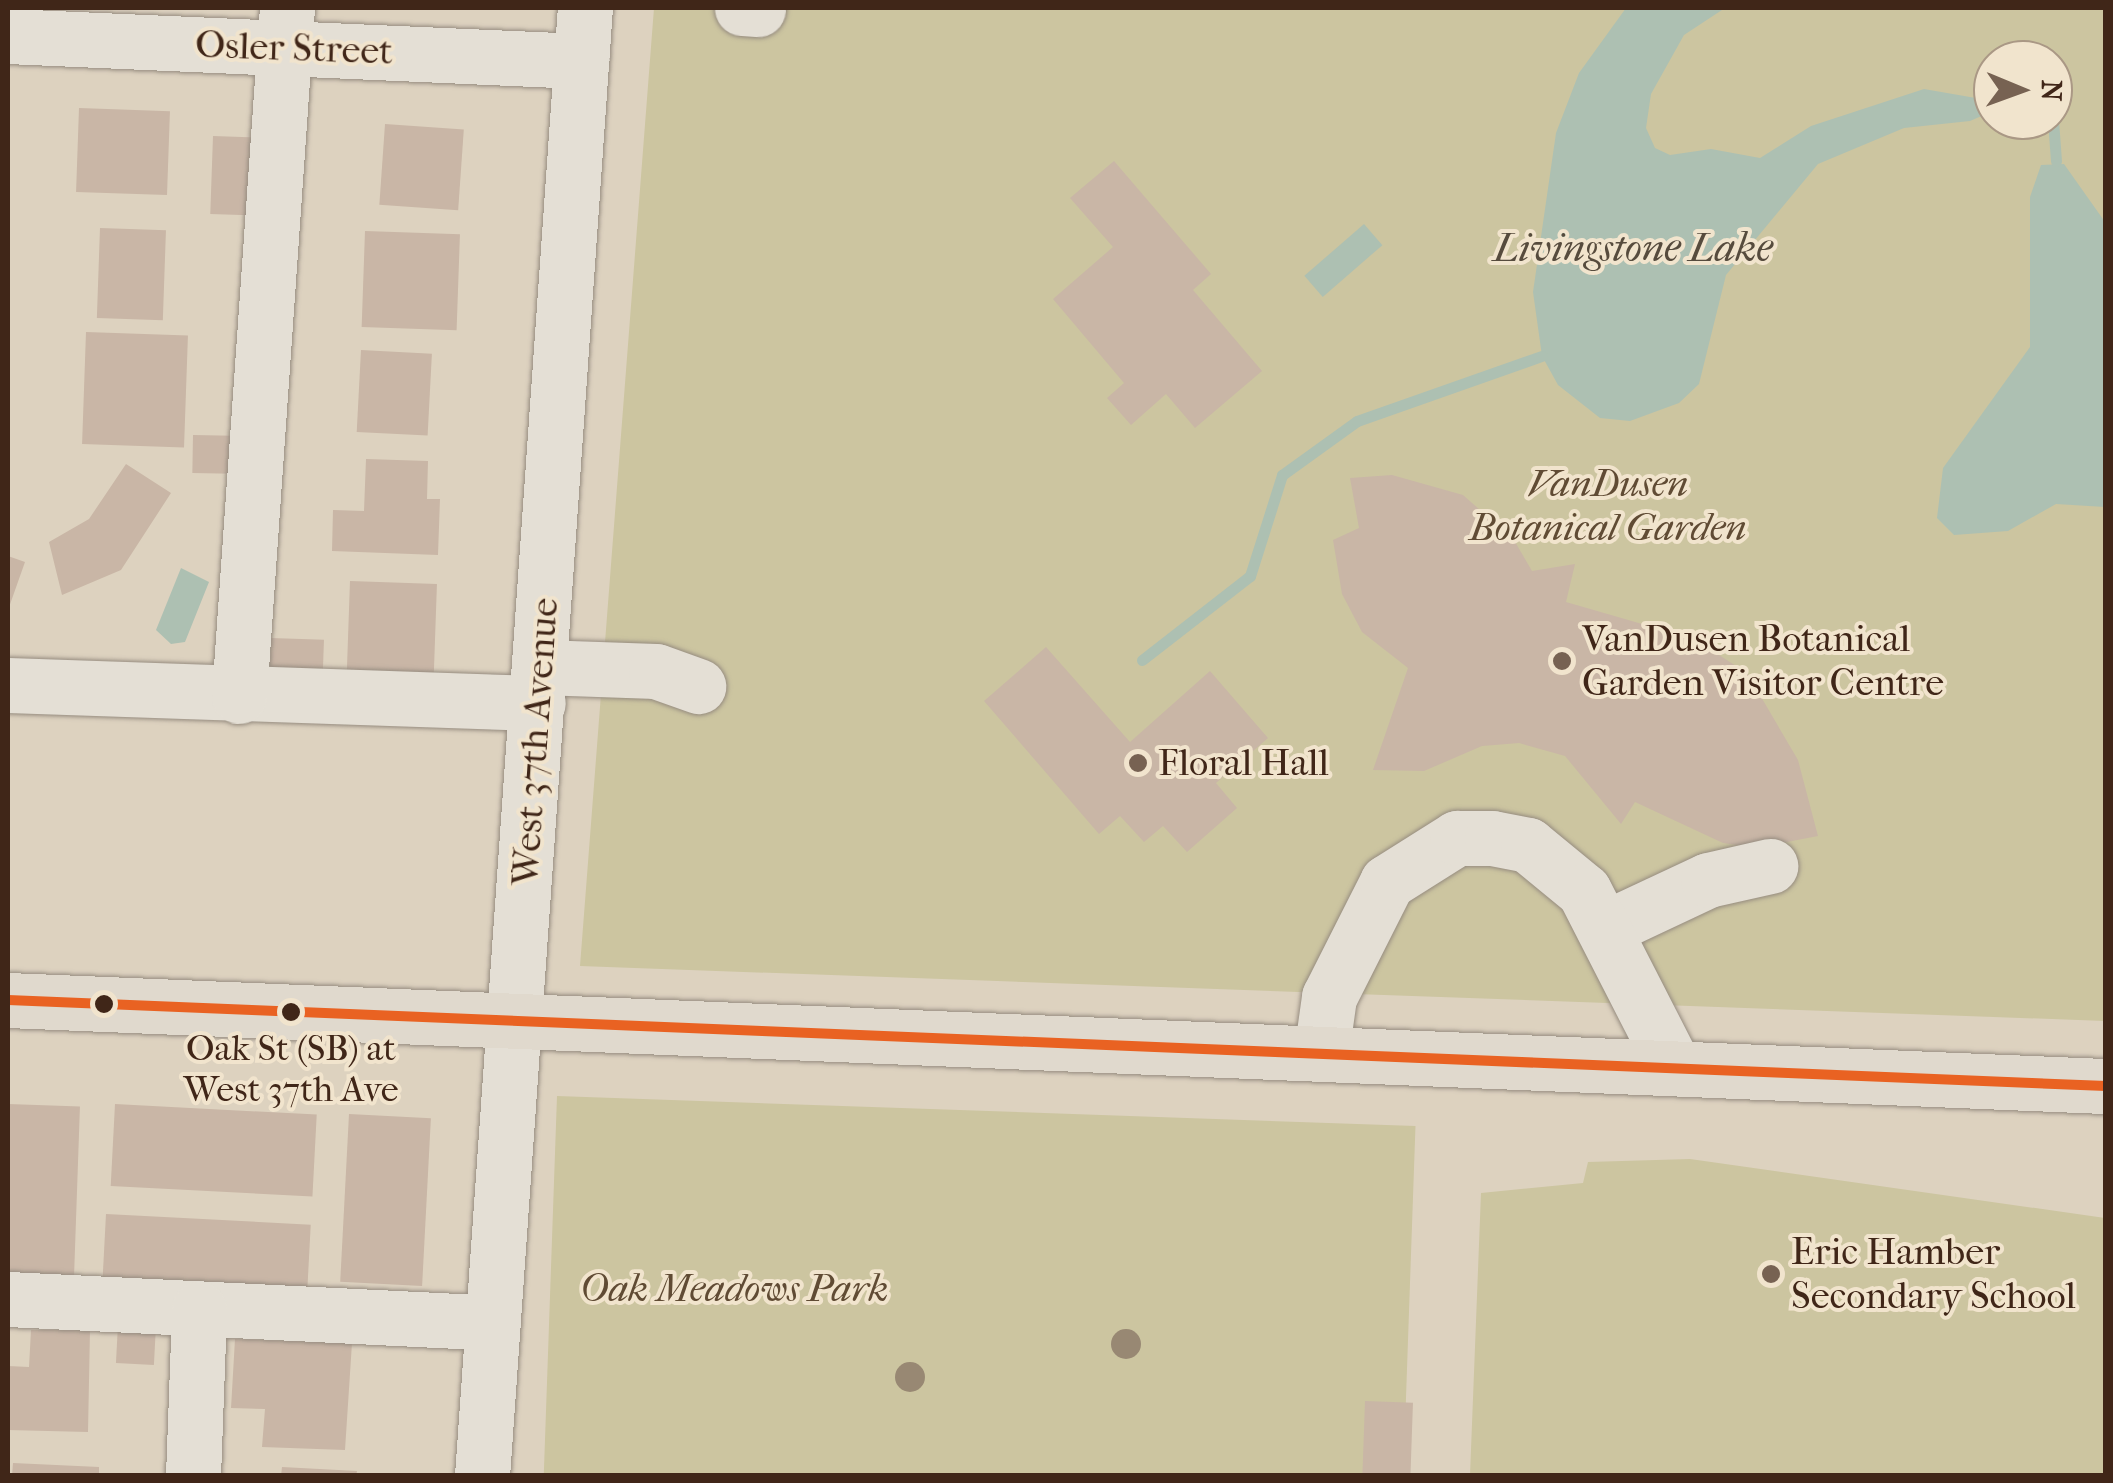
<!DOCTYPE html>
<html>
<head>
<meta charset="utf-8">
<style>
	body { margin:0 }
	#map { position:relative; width:2113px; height:1483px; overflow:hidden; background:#ddd2bf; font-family:"IM FELL French Canon",serif }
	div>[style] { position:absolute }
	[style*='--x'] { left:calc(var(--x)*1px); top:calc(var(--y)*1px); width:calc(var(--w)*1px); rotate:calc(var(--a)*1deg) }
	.green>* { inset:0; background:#ccc5a0; transform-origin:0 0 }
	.water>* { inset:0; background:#adc0b2; transform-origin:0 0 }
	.stream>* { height:11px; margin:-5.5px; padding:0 5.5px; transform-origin:5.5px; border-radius:5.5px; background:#adc0b2 }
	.building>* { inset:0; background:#c9b6a6; transform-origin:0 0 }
	.roads { filter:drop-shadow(0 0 2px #968c80) drop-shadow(0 0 2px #968c80) }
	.minor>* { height:55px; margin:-27.5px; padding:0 27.5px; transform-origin:27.5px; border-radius:27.5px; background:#e4dfd5 }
	.major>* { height:55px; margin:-27.5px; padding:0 27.5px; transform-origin:27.5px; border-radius:27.5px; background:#e0d9cd }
	.bus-1>* { height:10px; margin:-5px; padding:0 5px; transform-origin:5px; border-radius:5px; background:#e96222 }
	.trees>* { width:30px; height:30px; margin:-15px; border-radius:50%; background:#988873 }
	.dots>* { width:28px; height:28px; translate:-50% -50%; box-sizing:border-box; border:5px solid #f1e4cd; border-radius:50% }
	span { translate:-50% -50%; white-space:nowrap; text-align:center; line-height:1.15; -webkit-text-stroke:8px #f1e4cd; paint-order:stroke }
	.bus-label { font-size:36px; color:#402618 }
	.street-label { font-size:38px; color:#402618 }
	.park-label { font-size:38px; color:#604b34; font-style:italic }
	.poi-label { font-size:38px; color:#402618 }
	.left { translate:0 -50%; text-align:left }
	.water-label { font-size:40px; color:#564b3d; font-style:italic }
	.frame { position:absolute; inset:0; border:10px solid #402618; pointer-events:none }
	.north { position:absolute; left:1973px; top:40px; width:100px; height:100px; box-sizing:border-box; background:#f1e4cd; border:2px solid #aa9885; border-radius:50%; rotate:91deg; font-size:28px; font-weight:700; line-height:40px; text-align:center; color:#402618 }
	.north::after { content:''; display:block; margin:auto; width:35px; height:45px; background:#776252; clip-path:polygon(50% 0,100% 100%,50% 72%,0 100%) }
</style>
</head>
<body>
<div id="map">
	<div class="green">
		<div style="clip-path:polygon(evenodd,654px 8px,2105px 8px,2105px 1021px,580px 966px,654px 8px,1993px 60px,2053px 60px,2053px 120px,1993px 120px,1993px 60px)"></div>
		<div style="left:557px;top:1096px;width:859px;height:381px;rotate:2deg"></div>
		<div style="clip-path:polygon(1690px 1159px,2105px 1218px,2105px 1475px,1470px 1475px,1481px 1193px,1583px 1183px,1588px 1162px)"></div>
	</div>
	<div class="water">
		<div style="clip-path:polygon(1626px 8px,1725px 8px,1684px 35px,1651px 94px,1646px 128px,1655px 148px,1670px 155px,1711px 149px,1760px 158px,1811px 126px,1924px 89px,1993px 101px,1993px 111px,1970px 121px,1904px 128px,1818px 164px,1726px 275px,1699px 384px,1679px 403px,1630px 421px,1600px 418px,1558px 385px,1542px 356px,1533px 292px,1556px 133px,1579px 73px)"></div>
		<div style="clip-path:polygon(2064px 164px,2105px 222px,2105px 507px,2056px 504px,2008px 531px,1954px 535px,1937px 518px,1943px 468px,2030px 347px,2030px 197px,2041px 165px)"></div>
		<div style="left:1364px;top:224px;width:28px;height:79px;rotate:49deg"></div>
		<div style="clip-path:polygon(181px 568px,209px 582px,185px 642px,171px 644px,156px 630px)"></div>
	</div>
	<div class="stream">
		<div style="--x:2053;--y:120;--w:41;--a:85.8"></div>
		<div style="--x:1142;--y:660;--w:137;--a:-37.9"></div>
		<div style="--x:1250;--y:576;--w:106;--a:-72.4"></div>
		<div style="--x:1282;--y:475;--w:92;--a:-35.8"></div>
		<div style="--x:1357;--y:421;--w:196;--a:-19.4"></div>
	</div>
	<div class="building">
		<div style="left:79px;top:108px;width:91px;height:84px;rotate:2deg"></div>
		<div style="left:385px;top:124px;width:79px;height:81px;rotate:4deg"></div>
		<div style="left:213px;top:136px;width:48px;height:78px;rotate:2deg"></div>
		<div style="clip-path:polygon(1114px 161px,1211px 274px,1193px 290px,1262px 371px,1195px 428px,1166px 394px,1131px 425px,1107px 398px,1124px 383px,1053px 299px,1113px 247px,1070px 198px)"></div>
		<div style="left:100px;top:228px;width:66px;height:90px;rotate:2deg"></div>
		<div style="left:365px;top:231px;width:95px;height:96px;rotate:2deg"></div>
		<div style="left:86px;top:332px;width:102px;height:112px;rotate:2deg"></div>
		<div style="left:361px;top:350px;width:71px;height:82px;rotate:3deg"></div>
		<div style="left:193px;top:435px;width:40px;height:38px;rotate:1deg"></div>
		<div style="clip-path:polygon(366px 459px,428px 461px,427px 499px,440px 499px,438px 555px,332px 551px,333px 510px,364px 511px)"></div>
		<div style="clip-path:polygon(126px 464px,171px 493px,121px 570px,62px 595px,49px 542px,89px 519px)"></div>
		<div style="clip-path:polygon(1392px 475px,1463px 495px,1514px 540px,1532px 571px,1575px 564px,1566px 602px,1694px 639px,1747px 673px,1798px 760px,1818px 836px,1757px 848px,1723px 843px,1635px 802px,1621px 824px,1565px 756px,1519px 743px,1482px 746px,1424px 771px,1373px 770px,1408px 668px,1362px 632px,1342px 594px,1333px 540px,1359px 528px,1350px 478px)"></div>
		<div style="clip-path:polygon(8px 556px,25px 562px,8px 610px)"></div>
		<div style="left:350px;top:581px;width:87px;height:92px;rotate:2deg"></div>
		<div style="left:271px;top:638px;width:53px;height:47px;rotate:2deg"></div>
		<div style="clip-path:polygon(1046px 647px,1130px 742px,1210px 671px,1268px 738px,1216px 783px,1237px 808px,1187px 852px,1163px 826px,1144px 842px,1120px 816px,1099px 834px,984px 701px)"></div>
		<div style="left:8px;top:1104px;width:72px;height:171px;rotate:2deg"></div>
		<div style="left:115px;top:1104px;width:202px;height:82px;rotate:3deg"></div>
		<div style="left:349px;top:1114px;width:82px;height:168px;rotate:3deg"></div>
		<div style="left:106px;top:1214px;width:205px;height:70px;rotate:3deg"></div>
		<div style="left:118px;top:1324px;width:38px;height:39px;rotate:3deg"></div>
		<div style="clip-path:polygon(31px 1330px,90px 1330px,88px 1432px,8px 1430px,8px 1366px,29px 1367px)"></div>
		<div style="clip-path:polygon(235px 1339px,352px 1343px,345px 1450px,262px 1447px,265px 1409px,231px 1408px)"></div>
		<div style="left:1365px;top:1401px;width:48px;height:75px;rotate:2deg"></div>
		<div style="clip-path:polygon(13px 1463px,99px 1467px,99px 1476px,12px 1476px)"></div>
		<div style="clip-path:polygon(282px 1467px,357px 1471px,356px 1476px,281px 1476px)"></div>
	</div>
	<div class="roads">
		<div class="minor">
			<div style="--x:742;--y:8;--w:16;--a:4"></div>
			<div style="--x:8;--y:36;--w:574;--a:2.5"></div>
			<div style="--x:540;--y:667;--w:116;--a:2"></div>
			<div style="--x:656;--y:671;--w:45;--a:19.7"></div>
			<div style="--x:8;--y:685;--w:530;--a:1.95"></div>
			<div style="--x:239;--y:696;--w:690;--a:-86.01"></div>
			<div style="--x:1610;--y:926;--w:108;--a:-25.1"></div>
			<div style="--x:1708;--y:880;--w:64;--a:-12.7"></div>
			<div style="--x:1321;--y:1054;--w:58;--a:-82"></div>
			<div style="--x:1329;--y:997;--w:129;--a:-63.2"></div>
			<div style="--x:1387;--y:882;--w:83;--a:-32.2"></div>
			<div style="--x:1457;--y:838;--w:35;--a:0"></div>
			<div style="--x:1492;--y:838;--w:37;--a:11"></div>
			<div style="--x:1528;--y:845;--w:72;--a:39.4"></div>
			<div style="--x:1584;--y:891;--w:198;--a:62.9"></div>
			<div style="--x:8;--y:1299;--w:485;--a:2.8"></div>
			<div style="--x:193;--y:1476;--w:167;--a:-87.9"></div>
			<div style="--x:482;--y:1476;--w:1472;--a:-85.99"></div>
		</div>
		<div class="major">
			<div style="--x:8;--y:1000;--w:2100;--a:2.35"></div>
		</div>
	</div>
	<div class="bus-1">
		<div style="--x:8;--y:1000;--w:2100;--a:2.35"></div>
	</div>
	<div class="trees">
		<div style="left:1126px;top:1344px"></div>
		<div style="left:910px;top:1377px"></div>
	</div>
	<div class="dots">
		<div style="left:1562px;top:661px;background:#776252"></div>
		<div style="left:1138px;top:763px;background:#776252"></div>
		<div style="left:104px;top:1004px;background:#402618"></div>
		<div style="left:291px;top:1012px;background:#402618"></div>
		<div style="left:1771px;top:1274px;background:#776252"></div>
	</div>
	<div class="bus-label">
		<span style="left:291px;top:1069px">Oak St (SB) at<br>West 37th Ave</span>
	</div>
	<div class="street-label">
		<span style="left:294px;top:48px;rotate:2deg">Osler Street</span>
		<span style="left:535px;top:742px;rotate:-86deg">West 37th Avenue</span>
	</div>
	<div class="park-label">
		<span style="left:1608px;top:506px">VanDusen<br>Botanical Garden</span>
		<span style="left:734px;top:1289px">Oak Meadows Park</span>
	</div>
	<div class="poi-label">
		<span class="left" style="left:1582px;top:661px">VanDusen Botanical<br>Garden Visitor Centre</span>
		<span class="left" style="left:1158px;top:763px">Floral Hall</span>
		<span class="left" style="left:1791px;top:1274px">Eric Hamber<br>Secondary School</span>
	</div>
	<div class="water-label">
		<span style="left:1633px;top:248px">Livingstone Lake</span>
	</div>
	<div class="frame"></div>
	<div class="north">N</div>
</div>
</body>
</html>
